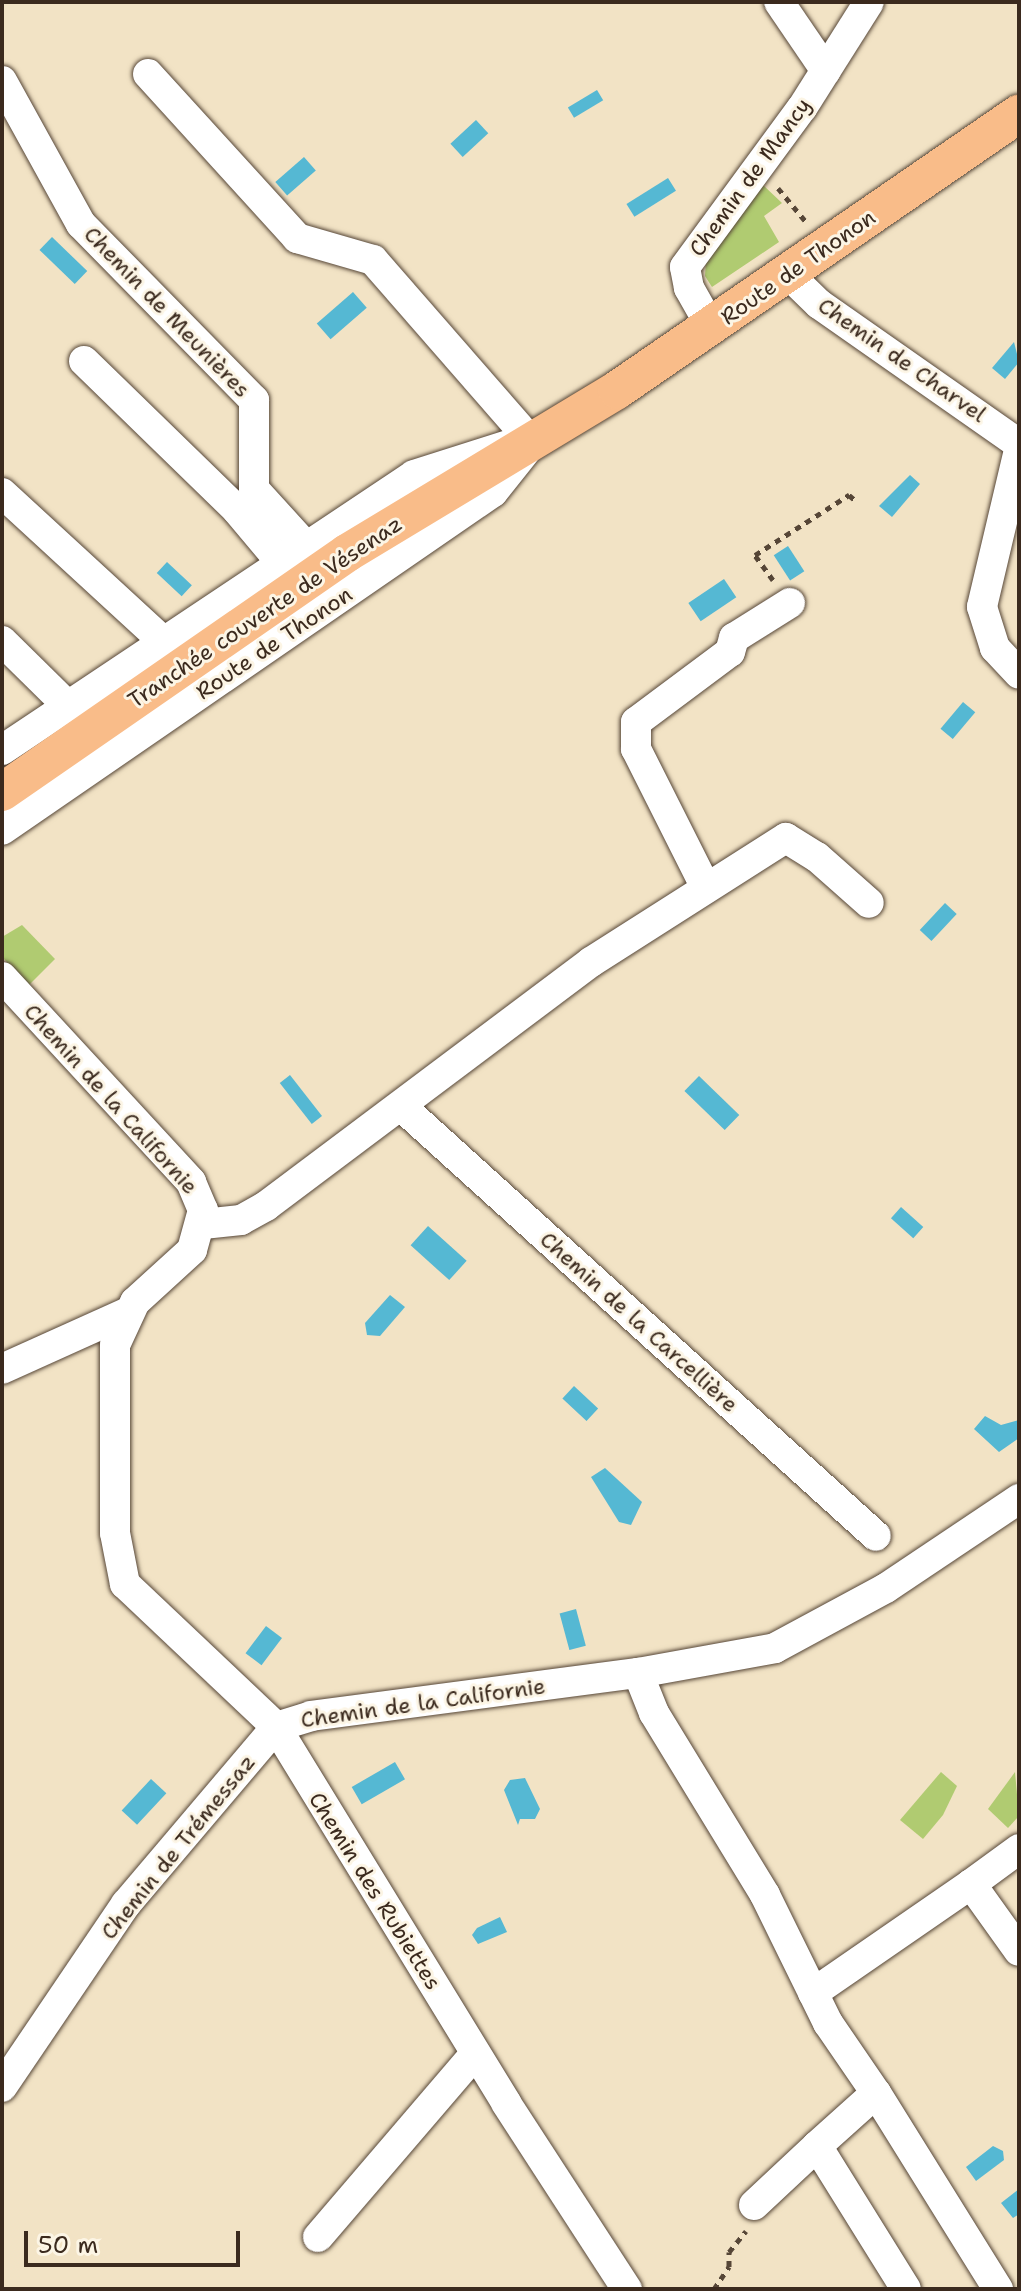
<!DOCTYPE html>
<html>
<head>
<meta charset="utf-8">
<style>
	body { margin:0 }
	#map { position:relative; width:1021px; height:2291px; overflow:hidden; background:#f2e3c5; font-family:"Shantell Sans",sans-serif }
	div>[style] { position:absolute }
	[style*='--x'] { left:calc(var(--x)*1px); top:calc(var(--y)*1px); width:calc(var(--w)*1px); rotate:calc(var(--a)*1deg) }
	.green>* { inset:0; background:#b0cb71 }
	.water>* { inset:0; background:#55b8d3; transform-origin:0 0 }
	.path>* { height:5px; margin-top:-2.5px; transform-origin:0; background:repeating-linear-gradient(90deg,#564637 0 6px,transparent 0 12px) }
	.roads { filter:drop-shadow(0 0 2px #564637) drop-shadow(0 0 2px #564637) }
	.minor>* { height:30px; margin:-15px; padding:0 15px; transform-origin:15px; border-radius:15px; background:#fff }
	.major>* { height:38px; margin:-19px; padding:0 19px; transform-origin:19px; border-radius:19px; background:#f9bc89 }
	span { translate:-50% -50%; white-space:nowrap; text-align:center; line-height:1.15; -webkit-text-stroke:6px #fcf5e5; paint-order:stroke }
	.street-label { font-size:22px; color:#3b2a1e }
	.frame { position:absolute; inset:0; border:4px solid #3b2a1e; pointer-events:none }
	.scale { position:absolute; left:24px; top:2231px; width:216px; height:36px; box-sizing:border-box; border:4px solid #3b2a1e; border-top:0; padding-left:10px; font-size:24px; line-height:28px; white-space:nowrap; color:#3b2a1e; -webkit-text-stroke:6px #fcf5e5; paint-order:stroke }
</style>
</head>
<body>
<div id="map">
	<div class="green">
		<div style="clip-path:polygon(763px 185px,782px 203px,764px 216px,779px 242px,712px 287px,705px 276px,706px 260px)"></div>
		<div style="clip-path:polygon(22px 925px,55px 959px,29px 985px,2px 957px,2px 937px)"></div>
		<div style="clip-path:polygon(941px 1772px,957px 1786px,943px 1815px,923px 1839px,900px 1820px)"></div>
		<div style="clip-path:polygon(1015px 1772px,1019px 1816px,1008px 1828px,988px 1809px)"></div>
	</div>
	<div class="water">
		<div style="left:597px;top:90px;width:12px;height:34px;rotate:59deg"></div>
		<div style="left:476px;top:120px;width:18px;height:35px;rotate:47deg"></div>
		<div style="left:304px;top:157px;width:18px;height:38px;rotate:49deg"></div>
		<div style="left:668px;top:178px;width:15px;height:49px;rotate:58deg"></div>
		<div style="left:52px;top:237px;width:49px;height:18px;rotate:44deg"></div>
		<div style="left:353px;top:292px;width:21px;height:48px;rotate:49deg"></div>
		<div style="clip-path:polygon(1014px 342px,1019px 362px,1005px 379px,992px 368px)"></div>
		<div style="clip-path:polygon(910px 475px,920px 484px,892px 517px,879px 506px)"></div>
		<div style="left:788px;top:546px;width:30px;height:17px;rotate:57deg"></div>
		<div style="left:167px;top:562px;width:34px;height:15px;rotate:43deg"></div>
		<div style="left:724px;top:579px;width:22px;height:43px;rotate:56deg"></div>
		<div style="left:963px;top:702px;width:16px;height:35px;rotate:40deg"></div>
		<div style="left:945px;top:903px;width:16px;height:37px;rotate:43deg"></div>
		<div style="left:290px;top:1075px;width:52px;height:13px;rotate:52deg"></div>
		<div style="left:699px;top:1076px;width:56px;height:21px;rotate:44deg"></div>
		<div style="left:901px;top:1207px;width:30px;height:15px;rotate:42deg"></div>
		<div style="left:428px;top:1226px;width:52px;height:26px;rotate:42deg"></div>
		<div style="clip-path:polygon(390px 1295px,405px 1307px,380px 1336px,367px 1335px,365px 1323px)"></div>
		<div style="left:574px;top:1386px;width:33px;height:17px;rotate:43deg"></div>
		<div style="clip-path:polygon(985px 1416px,1001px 1425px,1019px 1420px,1019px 1438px,999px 1452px,974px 1429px)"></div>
		<div style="clip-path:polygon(605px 1468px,642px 1502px,631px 1525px,619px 1522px,591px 1477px)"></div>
		<div style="left:576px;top:1609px;width:38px;height:17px;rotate:75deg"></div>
		<div style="left:266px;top:1626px;width:20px;height:34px;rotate:37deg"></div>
		<div style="left:395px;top:1762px;width:20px;height:50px;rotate:60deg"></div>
		<div style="clip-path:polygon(525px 1778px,540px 1809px,535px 1819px,520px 1819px,518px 1825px,504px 1790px,510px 1780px)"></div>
		<div style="left:151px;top:1779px;width:21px;height:43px;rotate:43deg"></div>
		<div style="clip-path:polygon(500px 1917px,507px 1932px,478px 1944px,472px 1935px,477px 1928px)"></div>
		<div style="clip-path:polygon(993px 2146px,1003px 2151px,1004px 2160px,976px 2181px,966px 2167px)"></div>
		<div style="clip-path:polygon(1019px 2189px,1019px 2214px,1013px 2218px,1001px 2203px)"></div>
	</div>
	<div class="path">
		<div style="--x:778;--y:188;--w:45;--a:50.4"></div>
		<div style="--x:773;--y:580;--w:31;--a:-126"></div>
		<div style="--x:755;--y:555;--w:112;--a:-32.6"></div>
		<div style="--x:849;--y:495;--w:11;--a:41"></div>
		<div style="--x:714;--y:2289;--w:27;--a:-56"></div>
		<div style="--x:729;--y:2267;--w:15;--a:-90"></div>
		<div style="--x:729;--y:2252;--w:27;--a:-51"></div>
	</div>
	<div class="roads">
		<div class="minor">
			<div style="--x:779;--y:2;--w:83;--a:55.7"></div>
			<div style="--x:148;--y:74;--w:222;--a:47.7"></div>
			<div style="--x:297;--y:238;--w:79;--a:16.1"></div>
			<div style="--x:373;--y:260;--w:242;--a:48.9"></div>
			<div style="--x:2;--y:81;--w:163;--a:61.1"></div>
			<div style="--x:81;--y:224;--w:247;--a:45.5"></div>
			<div style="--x:254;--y:400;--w:89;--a:90"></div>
			<div style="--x:254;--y:489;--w:74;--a:47.7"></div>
			<div style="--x:788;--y:274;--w:43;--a:44.1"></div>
			<div style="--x:819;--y:304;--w:244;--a:35"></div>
			<div style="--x:711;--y:327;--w:45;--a:-119.4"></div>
			<div style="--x:689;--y:288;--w:21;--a:-101"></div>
			<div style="--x:685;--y:267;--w:197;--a:-53.7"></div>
			<div style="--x:802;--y:108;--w:125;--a:-57.7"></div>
			<div style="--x:84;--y:361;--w:214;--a:44.2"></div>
			<div style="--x:237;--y:510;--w:65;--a:50"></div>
			<div style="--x:1019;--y:450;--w:161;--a:103.3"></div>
			<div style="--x:982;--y:607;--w:43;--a:72.4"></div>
			<div style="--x:995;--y:648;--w:35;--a:47"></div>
			<div style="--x:2;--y:493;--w:219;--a:42.6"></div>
			<div style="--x:2;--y:641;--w:93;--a:44.6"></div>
			<div style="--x:2;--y:750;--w:495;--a:-33.7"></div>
			<div style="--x:414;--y:475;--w:102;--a:-17.7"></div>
			<div style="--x:2;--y:830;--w:596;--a:-34.54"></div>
			<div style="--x:493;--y:492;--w:58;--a:-51.3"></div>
			<div style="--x:706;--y:888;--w:156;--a:-116.7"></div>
			<div style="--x:636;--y:749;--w:27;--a:-90"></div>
			<div style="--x:636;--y:722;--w:117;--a:-36.7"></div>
			<div style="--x:730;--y:652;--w:15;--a:-74"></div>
			<div style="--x:734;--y:638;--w:66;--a:-32"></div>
			<div style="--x:2;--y:977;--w:279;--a:47.3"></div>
			<div style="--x:191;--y:1182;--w:30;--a:67"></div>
			<div style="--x:203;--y:1210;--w:41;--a:105.4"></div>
			<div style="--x:192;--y:1250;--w:77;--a:137.6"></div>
			<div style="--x:135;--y:1302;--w:47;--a:114.9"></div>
			<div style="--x:115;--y:1345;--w:188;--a:90"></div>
			<div style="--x:115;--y:1533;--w:52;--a:78.9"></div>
			<div style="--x:125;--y:1584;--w:208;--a:43.4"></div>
			<div style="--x:276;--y:1727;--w:441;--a:58.5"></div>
			<div style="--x:506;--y:2103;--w:222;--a:57"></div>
			<div style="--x:402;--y:1107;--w:639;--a:42.15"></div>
			<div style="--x:203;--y:1224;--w:38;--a:-6"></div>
			<div style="--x:241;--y:1220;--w:29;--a:-29"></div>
			<div style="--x:266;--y:1206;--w:406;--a:-36.9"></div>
			<div style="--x:591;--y:962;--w:231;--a:-32.5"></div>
			<div style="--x:786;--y:838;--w:36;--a:32"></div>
			<div style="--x:817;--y:857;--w:69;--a:41.5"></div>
			<div style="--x:2;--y:1369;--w:136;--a:-24.3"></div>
			<div style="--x:638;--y:1673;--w:43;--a:68.2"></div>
			<div style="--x:654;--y:1713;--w:213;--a:58.6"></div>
			<div style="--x:765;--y:1895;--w:143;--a:63.8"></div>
			<div style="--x:828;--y:2023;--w:85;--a:55.6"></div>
			<div style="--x:876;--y:2093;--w:79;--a:138.1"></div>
			<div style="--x:817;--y:2146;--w:168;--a:58.1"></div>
			<div style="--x:276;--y:1727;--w:37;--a:-17"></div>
			<div style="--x:311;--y:1716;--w:330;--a:-7.5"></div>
			<div style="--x:638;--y:1673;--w:139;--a:-10.3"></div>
			<div style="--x:775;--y:1648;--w:126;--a:-28.4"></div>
			<div style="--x:886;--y:1588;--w:160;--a:-33.8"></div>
			<div style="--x:1019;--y:1849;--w:59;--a:143.9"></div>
			<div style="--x:971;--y:1884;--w:82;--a:54.4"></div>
			<div style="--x:813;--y:1993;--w:192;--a:-34.6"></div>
			<div style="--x:2;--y:2087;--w:221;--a:-55.9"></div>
			<div style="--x:126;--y:1904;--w:232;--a:-49.7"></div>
			<div style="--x:876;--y:2093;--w:231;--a:58.1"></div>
			<div style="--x:754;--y:2205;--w:86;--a:-43.1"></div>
			<div style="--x:318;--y:2237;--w:241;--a:-49.4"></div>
		</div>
		<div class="major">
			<div style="--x:2;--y:792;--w:420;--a:-34.7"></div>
			<div style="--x:347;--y:553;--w:315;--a:-31.1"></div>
			<div style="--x:617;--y:390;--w:488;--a:-34.5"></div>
		</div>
	</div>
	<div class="street-label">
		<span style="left:750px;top:177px;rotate:-54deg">Chemin de Mancy</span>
		<span style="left:798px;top:267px;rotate:-35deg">Route de Thonon</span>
		<span style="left:167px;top:312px;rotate:46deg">Chemin de Meunières</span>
		<span style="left:902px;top:360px;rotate:35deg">Chemin de Charvel</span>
		<span style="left:265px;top:612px;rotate:-34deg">Tranchée couverte de Vésenaz</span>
		<span style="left:274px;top:643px;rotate:-34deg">Route de Thonon</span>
		<span style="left:111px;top:1099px;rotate:48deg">Chemin de la Californie</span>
		<span style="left:639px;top:1322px;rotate:42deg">Chemin de la Carcellière</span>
		<span style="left:423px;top:1703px;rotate:-8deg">Chemin de la Californie</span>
		<span style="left:178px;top:1847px;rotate:-51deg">Chemin de Trémessaz</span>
		<span style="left:375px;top:1891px;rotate:58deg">Chemin des Rubiettes</span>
	</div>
	<div class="frame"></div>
	<div class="scale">50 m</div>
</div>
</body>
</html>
